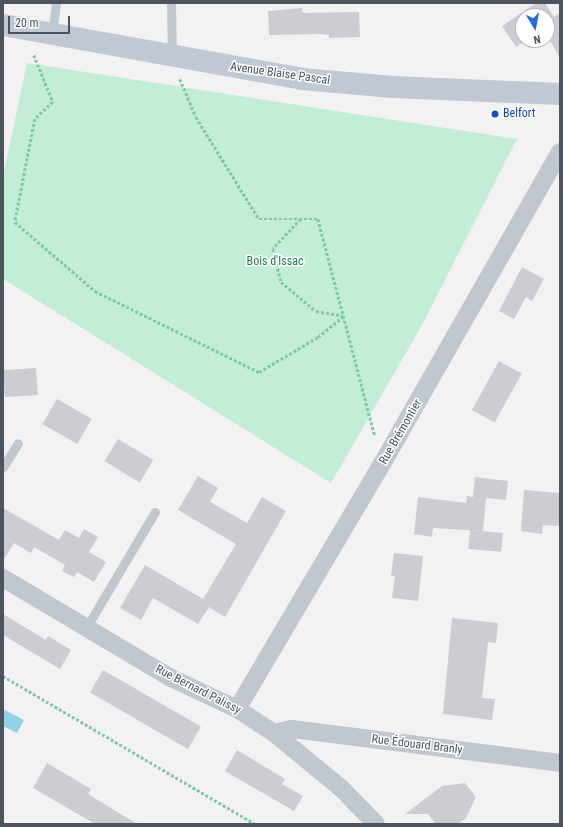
<!DOCTYPE html>
<html>
<head>
<meta charset="utf-8">
<style>
	body { margin:0 }
	#map { position:relative; width:563px; height:827px; overflow:hidden; background:#f3f1f1; font-family:"Roboto Condensed",sans-serif }
	div>[style] { position:absolute }
	[style*='--x'] { left:calc(var(--x)*1px); top:calc(var(--y)*1px); width:calc(var(--w)*1px); rotate:calc(var(--a)*1deg) }
	.green>* { inset:0; background:#c3edd6 }
	.water>* { inset:0; background:#93d1e7 }
	.building>* { inset:0; background:#cbcdd3; transform-origin:0 0 }
	.path>* { height:2.5px; margin-top:-1.25px; transform-origin:0; background:repeating-linear-gradient(90deg,#7dc9a8 0 3px,transparent 0 5px) }
	.lane>* { height:9px; margin:-4.5px; padding:0 4.5px; transform-origin:4.5px; border-radius:4.5px; background:#c0c7cf }
	.street>* { height:18px; margin:-9px; padding:0 9px; transform-origin:9px; border-radius:9px; background:#c0c7cf }
	.secondary>* { height:22px; margin:-11px; padding:0 11px; transform-origin:11px; border-radius:11px; background:#c0c8d3 }
	.dots>* { width:11px; height:11px; translate:-50% -50%; box-sizing:border-box; border:2px solid #fff; border-radius:50% }
	span { translate:-50% -50%; white-space:nowrap; text-align:center; line-height:1.15; -webkit-text-stroke:3px #fff; paint-order:stroke }
	.street-label { font-size:12px; color:#4a535e }
	.transit-label { font-size:12px; color:#164399 }
	.left { translate:0 -50%; text-align:left }
	.park-label { font-size:12px; color:#1d7c52 }
	.frame { position:absolute; inset:0; border:4px solid #4a535e; pointer-events:none }
	.north { position:absolute; left:515px; top:8px; width:40px; height:40px; box-sizing:border-box; background:#fff; border:1px solid #b7babf; border-radius:50%; rotate:170deg; font-size:11px; font-weight:700; line-height:16px; text-align:center; color:#4a535e }
	.north::after { content:''; display:block; margin:auto; width:14px; height:18px; background:#2569da; clip-path:polygon(50% 0,100% 100%,50% 72%,0 100%) }
	.scale { position:absolute; left:8px; top:16px; width:62px; height:18px; box-sizing:border-box; border:2px solid #4a535e; border-top:0; padding-left:5px; font-size:12px; line-height:14px; white-space:nowrap; color:#4a535e; -webkit-text-stroke:3px #fff; paint-order:stroke }
</style>
</head>
<body>
<div id="map">
	<div class="green">
		<div style="clip-path:polygon(27px 63px,517px 139px,422px 325px,331px 483px,3px 279px,3px 176px)"></div>
	</div>
	<div class="water">
		<div style="clip-path:polygon(3px 709px,24px 720px,17px 733px,3px 726px)"></div>
	</div>
	<div class="building">
		<div style="clip-path:polygon(536px 3px,545px 3px,554px 17px,560px 13px,560px 58px,547px 35px,547px 16px,523px 16px,523px 40px,526px 40px,516px 47px,502px 26px)"></div>
		<div style="clip-path:polygon(302px 8px,303px 13px,359px 12px,360px 37px,329px 38px,329px 35px,319px 34px,269px 35px,268px 11px)"></div>
		<div style="clip-path:polygon(522px 267px,544px 279px,532px 301px,526px 297px,514px 319px,499px 311px)"></div>
		<div style="left:499px;top:361px;width:26px;height:56px;rotate:29deg"></div>
		<div style="left:36px;top:368px;width:27px;height:33px;rotate:86deg"></div>
		<div style="left:57px;top:399px;width:40px;height:29px;rotate:30deg"></div>
		<div style="left:118px;top:439px;width:41px;height:26px;rotate:31deg"></div>
		<div style="clip-path:polygon(198px 476px,218px 488px,210px 502px,247px 523px,262px 497px,286px 511px,225px 617px,209px 607px,198px 624px,153px 598px,141px 620px,120px 608px,145px 565px,203px 599px,236px 544px,178px 510px)"></div>
		<div style="clip-path:polygon(475px 477px,508px 481px,506px 500px,486px 498px,483px 531px,433px 528px,432px 537px,414px 534px,418px 497px,466px 503px,467px 496px,473px 497px)"></div>
		<div style="clip-path:polygon(524px 490px,560px 493px,560px 526px,543px 525px,542px 534px,521px 531px)"></div>
		<div style="clip-path:polygon(3px 508px,59px 540px,65px 530px,79px 538px,84px 529px,98px 537px,89px 552px,106px 562px,94px 582px,77px 572px,74px 577px,62px 571px,65px 565px,34px 547px,31px 553px,14px 543px,3px 561px)"></div>
		<div style="left:470px;top:530px;width:33px;height:19px;rotate:5deg"></div>
		<div style="clip-path:polygon(394px 553px,423px 556px,418px 601px,392px 598px,395px 576px,391px 576px)"></div>
		<div style="clip-path:polygon(3px 614px,46px 640px,48px 636px,71px 650px,60px 669px,3px 635px)"></div>
		<div style="clip-path:polygon(452px 618px,498px 623px,496px 643px,488px 642px,482px 698px,495px 699px,492px 720px,443px 714px)"></div>
		<div style="left:103px;top:670px;width:113px;height:26px;rotate:30deg"></div>
		<div style="clip-path:polygon(237px 750px,285px 779px,282px 784px,303px 796px,294px 811px,225px 771px)"></div>
		<div style="clip-path:polygon(47px 763px,91px 789px,88px 794px,137px 824px,95px 824px,33px 788px)"></div>
		<div style="clip-path:polygon(465px 783px,476px 797px,466px 818px,458px 824px,436px 824px,428px 814px,405px 814px,442px 786px)"></div>
	</div>
	<div class="path">
		<div style="--x:34;--y:55;--w:51;--a:68"></div>
		<div style="--x:53;--y:102;--w:25;--a:137"></div>
		<div style="--x:35;--y:119;--w:105;--a:101"></div>
		<div style="--x:15;--y:222;--w:106;--a:40.8"></div>
		<div style="--x:95;--y:291;--w:183;--a:26.3"></div>
		<div style="--x:259;--y:372;--w:69;--a:-30.7"></div>
		<div style="--x:318;--y:337;--w:33;--a:-39"></div>
		<div style="--x:180;--y:79;--w:41;--a:67.2"></div>
		<div style="--x:196;--y:117;--w:120;--a:58.3"></div>
		<div style="--x:259;--y:219;--w:59;--a:0"></div>
		<div style="--x:318;--y:219;--w:225;--a:75.3"></div>
		<div style="--x:301;--y:219;--w:41;--a:133"></div>
		<div style="--x:273;--y:249;--w:34;--a:76"></div>
		<div style="--x:281;--y:282;--w:45;--a:39.6"></div>
		<div style="--x:316;--y:311;--w:27;--a:10"></div>
		<div style="--x:3;--y:676;--w:292;--a:30.4"></div>
	</div>
	<div class="lane">
		<div style="--x:171;--y:3;--w:53;--a:88.9"></div>
		<div style="--x:52;--y:35;--w:32;--a:-83"></div>
		<div style="--x:3;--y:467;--w:28;--a:-58"></div>
		<div style="--x:86;--y:628;--w:135;--a:-59.3"></div>
	</div>
	<div class="street">
		<div style="--x:3;--y:578;--w:193;--a:30.8"></div>
		<div style="--x:169;--y:677;--w:75;--a:25.2"></div>
		<div style="--x:237;--y:709;--w:44;--a:33"></div>
		<div style="--x:274;--y:733;--w:87;--a:39.4"></div>
		<div style="--x:341;--y:788;--w:50;--a:45.8"></div>
		<div style="--x:237;--y:709;--w:285;--a:-59.4"></div>
		<div style="--x:382;--y:464;--w:359;--a:-60.3"></div>
		<div style="--x:274;--y:733;--w:18;--a:-13"></div>
		<div style="--x:292;--y:729;--w:270;--a:7.2"></div>
	</div>
	<div class="secondary">
		<div style="--x:3;--y:25;--w:304;--a:10.2"></div>
		<div style="--x:302;--y:79;--w:91;--a:5"></div>
		<div style="--x:393;--y:87;--w:167;--a:2.4"></div>
	</div>
	<div class="dots">
		<div style="left:495px;top:114px;background:#1a4fb4"></div>
	</div>
	<div class="street-label">
		<span style="left:280px;top:74px;rotate:8deg">Avenue Blaise Pascal</span>
		<span style="left:401px;top:432px;rotate:-60deg">Rue Brémontier</span>
		<span style="left:198px;top:690px;rotate:27deg">Rue Bernard Palissy</span>
		<span style="left:417px;top:745px;rotate:7deg">Rue Édouard Branly</span>
	</div>
	<div class="transit-label">
		<span class="left" style="left:503px;top:114px">Belfort</span>
	</div>
	<div class="park-label">
		<span style="left:275px;top:262px">Bois d'Issac</span>
	</div>
	<div class="frame"></div>
	<div class="north">N</div>
	<div class="scale">20 m</div>
</div>
</body>
</html>
